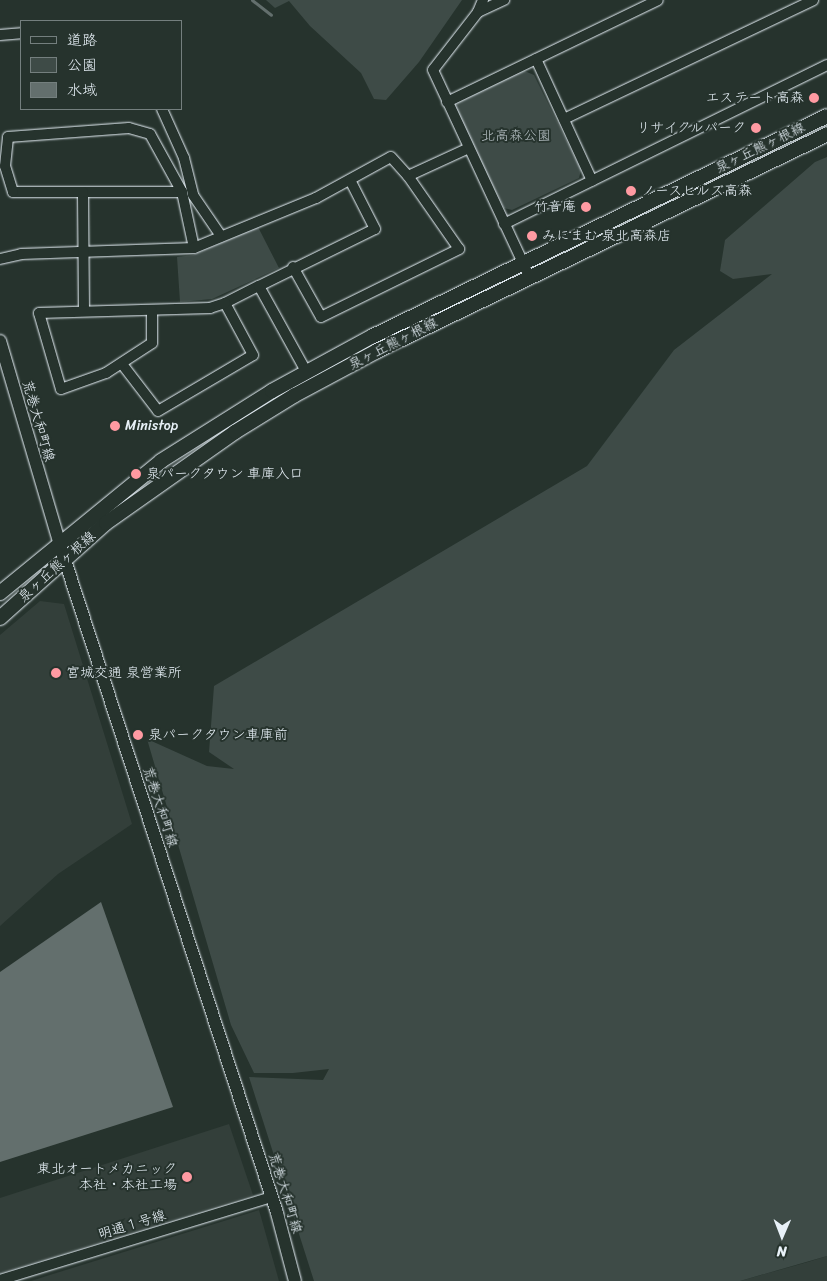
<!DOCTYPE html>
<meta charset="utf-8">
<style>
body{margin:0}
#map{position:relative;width:827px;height:1281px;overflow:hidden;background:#26332d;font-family:Sriracha,"Klee One",sans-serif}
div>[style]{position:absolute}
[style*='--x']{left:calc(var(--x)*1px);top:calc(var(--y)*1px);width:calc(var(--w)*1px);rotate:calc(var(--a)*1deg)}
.built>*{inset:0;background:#333f3a}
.green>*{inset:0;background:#3e4b47}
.water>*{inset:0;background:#636f6d}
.stream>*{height:3px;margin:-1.5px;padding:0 1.5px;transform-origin:1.5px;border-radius:1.5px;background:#636f6d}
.roads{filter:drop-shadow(0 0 1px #e8f1f8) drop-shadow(0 0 1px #e8f1f8)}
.minor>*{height:10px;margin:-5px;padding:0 5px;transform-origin:5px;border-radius:5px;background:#26332d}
.tertiary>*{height:12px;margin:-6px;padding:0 6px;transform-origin:6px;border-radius:6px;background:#26332d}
.secondary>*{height:14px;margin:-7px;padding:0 7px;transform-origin:7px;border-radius:7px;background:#26332d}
.dots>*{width:14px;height:14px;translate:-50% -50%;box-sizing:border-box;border:2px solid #26332d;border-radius:50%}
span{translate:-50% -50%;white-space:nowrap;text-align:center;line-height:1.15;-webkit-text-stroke:4px #26332d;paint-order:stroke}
.poi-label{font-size:14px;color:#e8f1f8}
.right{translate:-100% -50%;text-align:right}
.left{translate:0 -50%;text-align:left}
.park-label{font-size:14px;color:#b5bfc3}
.street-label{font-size:14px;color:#e8f1f8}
.legend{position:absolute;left:20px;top:20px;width:162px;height:90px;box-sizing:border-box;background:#26332d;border:1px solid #747f7e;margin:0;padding:6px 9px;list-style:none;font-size:15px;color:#e8f1f8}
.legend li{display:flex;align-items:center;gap:10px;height:25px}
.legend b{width:25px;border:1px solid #747f7e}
.north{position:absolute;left:757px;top:1211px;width:50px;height:50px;-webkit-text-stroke:4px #26332d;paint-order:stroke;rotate:181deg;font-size:14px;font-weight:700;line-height:20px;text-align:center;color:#e8f1f8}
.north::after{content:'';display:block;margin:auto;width:18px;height:22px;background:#e8f1f8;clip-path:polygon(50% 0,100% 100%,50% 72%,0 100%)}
</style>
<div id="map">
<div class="built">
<div style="clip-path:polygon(40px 601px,64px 604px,132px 824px,58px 874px,0 926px,0 635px)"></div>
<div style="clip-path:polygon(229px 1124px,253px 1195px,0 1273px,0 1198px)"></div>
<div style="clip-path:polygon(259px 1210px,279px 1281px,31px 1281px,53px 1274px)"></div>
<div style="clip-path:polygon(827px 1256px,827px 1281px,740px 1281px,808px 1262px)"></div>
</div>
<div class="green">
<div style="clip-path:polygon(266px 0,462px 0,419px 62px,386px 100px,374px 99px,361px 73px,310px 26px,289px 1px,275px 8px)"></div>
<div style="clip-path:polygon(522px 70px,534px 75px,581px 170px,579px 178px,512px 210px,504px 208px,455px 110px,458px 101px)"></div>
<div style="clip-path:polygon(827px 157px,827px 1256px,740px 1281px,314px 1281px,249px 1077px,323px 1080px,329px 1069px,293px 1073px,254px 1073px,231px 1025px,147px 739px,207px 766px,234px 769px,209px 752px,214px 686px,587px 466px,674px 350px,772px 274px,733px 279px,720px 271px,725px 240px,815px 162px)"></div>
<div style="clip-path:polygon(258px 227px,279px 268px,212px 299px,180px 302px,177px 257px,193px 255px)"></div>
</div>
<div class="water">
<div style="clip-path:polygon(101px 902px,173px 1107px,0 1162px,0 972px)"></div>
</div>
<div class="stream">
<div style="--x:252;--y:0;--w:24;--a:38"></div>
</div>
<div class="roads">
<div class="minor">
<div style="--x:483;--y:0;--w:13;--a:113"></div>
<div style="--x:478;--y:12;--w:73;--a:127.8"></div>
<div style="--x:433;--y:70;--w:230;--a:65"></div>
<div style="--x:478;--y:12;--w:29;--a:-25"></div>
<div style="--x:0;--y:35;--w:21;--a:-5"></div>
<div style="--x:536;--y:59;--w:134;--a:65.3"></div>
<div style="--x:447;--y:102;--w:234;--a:-25.8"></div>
<div style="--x:162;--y:109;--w:54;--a:65.8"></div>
<div style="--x:184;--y:158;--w:38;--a:76"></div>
<div style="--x:193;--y:195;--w:50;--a:55.7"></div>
<div style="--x:564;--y:119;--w:276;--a:-25.5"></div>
<div style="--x:83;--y:192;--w:99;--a:0"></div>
<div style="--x:504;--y:224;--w:360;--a:-26.2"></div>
<div style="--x:0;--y:259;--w:22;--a:-13"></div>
<div style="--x:21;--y:254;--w:173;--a:-2"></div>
<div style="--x:293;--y:267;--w:57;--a:60.8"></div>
<div style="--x:321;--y:317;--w:154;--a:-26.2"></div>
<div style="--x:459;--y:249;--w:89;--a:-124.9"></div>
<div style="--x:225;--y:303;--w:38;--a:-27"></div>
<div style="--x:84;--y:310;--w:118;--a:-90.5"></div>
<div style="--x:83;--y:192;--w:70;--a:180"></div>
<div style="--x:13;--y:192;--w:27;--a:-107"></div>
<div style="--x:5;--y:166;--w:29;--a:-84"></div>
<div style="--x:8;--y:137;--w:121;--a:-4.3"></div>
<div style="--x:129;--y:128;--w:22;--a:16"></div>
<div style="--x:150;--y:134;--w:66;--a:61.1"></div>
<div style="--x:182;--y:192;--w:57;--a:77.9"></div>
<div style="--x:194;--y:248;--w:132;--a:-22.3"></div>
<div style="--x:316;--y:198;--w:85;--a:-28.7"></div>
<div style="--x:391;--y:157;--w:25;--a:48"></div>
<div style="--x:408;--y:176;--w:67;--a:-24.7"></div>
<div style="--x:122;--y:364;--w:59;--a:52.5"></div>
<div style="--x:158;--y:411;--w:110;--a:-30.5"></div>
<div style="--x:253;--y:355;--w:59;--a:-118.3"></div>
<div style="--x:225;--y:303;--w:16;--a:162"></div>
<div style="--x:210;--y:308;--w:171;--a:178.3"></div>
<div style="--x:39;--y:313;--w:79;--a:73.9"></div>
<div style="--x:61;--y:389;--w:48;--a:-19.6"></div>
<div style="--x:106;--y:373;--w:55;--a:-33.1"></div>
<div style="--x:152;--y:343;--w:33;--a:-90"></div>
<div style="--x:307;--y:373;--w:99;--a:-118.9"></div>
<div style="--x:259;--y:286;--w:129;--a:-26.2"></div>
<div style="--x:375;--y:229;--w:55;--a:-117"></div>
<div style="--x:0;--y:1280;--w:284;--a:-17"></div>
</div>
<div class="tertiary">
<div style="--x:0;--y:341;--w:209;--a:73.6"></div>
<div style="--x:59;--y:542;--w:706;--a:72"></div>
<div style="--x:277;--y:1213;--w:70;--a:75.2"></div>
</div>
<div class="secondary">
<div style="--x:0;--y:593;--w:208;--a:-39.3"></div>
<div style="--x:161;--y:461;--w:131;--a:-32.2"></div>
<div style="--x:272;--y:391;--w:115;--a:-28.6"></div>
<div style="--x:373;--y:336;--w:504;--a:-25.85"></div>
<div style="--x:0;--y:618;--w:142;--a:-41.9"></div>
<div style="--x:106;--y:523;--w:158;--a:-35.2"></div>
<div style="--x:235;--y:432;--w:70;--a:-31.7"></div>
<div style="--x:295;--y:395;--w:93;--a:-28.2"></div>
<div style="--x:377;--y:351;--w:500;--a:-25.7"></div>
</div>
</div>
<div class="dots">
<div style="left:814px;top:98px;background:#ff9aa2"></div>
<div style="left:756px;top:128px;background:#ff9aa2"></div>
<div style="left:631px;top:191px;background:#ff9aa2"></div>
<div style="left:586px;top:207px;background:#ff9aa2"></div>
<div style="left:532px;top:236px;background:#ff9aa2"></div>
<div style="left:115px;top:426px;background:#ff9aa2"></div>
<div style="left:136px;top:474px;background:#ff9aa2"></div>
<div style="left:56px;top:673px;background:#ff9aa2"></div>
<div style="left:138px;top:735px;background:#ff9aa2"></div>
<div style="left:187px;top:1177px;background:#ff9aa2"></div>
</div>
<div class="poi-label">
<span class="right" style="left:804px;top:98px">エステート高森</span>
<span class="right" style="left:746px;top:128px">リサイクルパーク</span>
<span class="left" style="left:641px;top:191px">ノースヒルズ高森</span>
<span class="right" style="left:576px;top:207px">竹音庵</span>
<span class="left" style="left:542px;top:236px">みにまむ 泉北高森店</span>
<span class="left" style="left:125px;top:426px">Ministop</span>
<span class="left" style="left:146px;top:474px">泉パークタウン 車庫入口</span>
<span class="left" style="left:66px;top:673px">宮城交通 泉営業所</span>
<span class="left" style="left:148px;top:735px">泉パークタウン車庫前</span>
<span class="right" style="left:177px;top:1177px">東北オートメカニック<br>本社・本社工場</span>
</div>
<div class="park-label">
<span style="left:516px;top:136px">北高森公園</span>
</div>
<div class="street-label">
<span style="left:760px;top:148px;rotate:-26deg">泉ヶ丘熊ヶ根線</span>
<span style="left:393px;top:344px;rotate:-27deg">泉ヶ丘熊ヶ根線</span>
<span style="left:38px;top:421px;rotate:74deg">荒巻大和町線</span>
<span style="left:57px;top:567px;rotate:-42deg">泉ヶ丘熊ヶ根線</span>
<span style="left:160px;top:807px;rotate:72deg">荒巻大和町線</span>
<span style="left:285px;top:1193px;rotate:73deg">荒巻大和町線</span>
<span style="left:132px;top:1225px;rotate:-17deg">明通１号線</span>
</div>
<ul class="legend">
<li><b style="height:6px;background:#26332d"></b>道路</li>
<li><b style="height:14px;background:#3e4b47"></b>公園</li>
<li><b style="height:14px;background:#636f6d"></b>水域</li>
</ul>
<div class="north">N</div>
</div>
